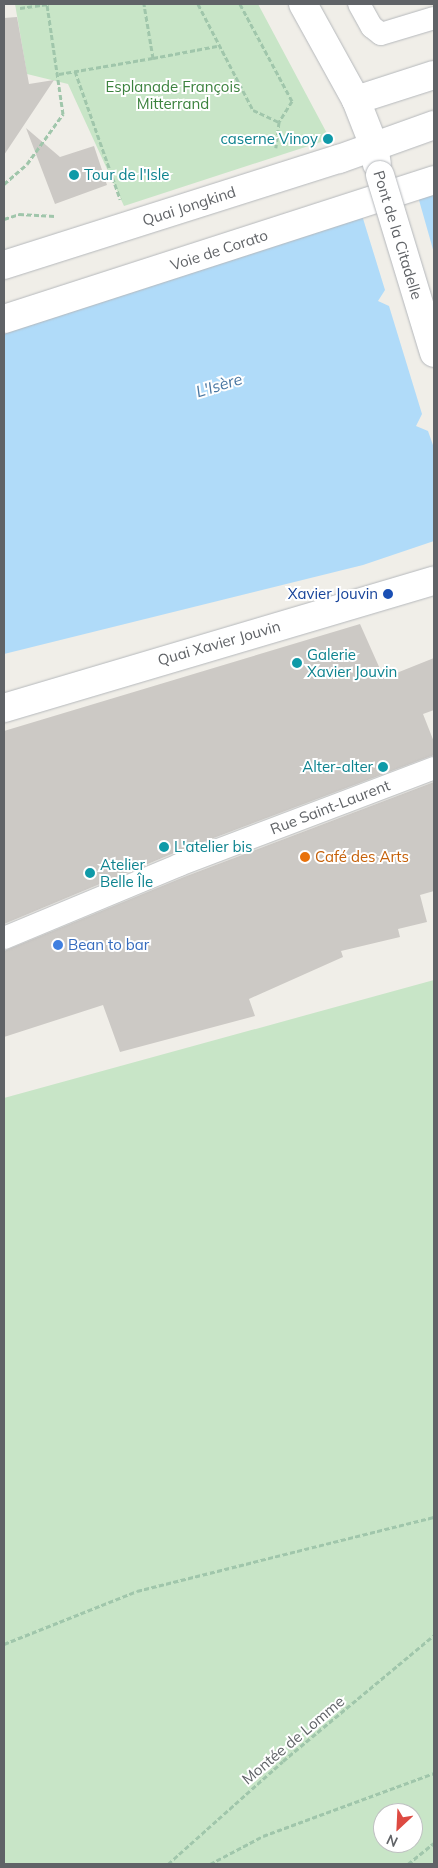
<!DOCTYPE html>
<meta charset="utf-8">
<style>
body{margin:0}
#map{position:relative;width:438px;height:1868px;overflow:hidden;background:#f0eee8;font-family:Mulish,sans-serif}
div>[style]{position:absolute}
[style*='--x']{left:calc(var(--x)*1px);top:calc(var(--y)*1px);width:calc(var(--w)*1px);rotate:calc(var(--a)*1deg)}
.green>*{inset:0;background:#c8e5c7}
.water>*{inset:0;background:#b0dbf9}
.pier>*{inset:0;background:#f0eee8}
.building>*{inset:0;background:#ccc9c5}
.path>*{height:3px;margin-top:-1.5px;transform-origin:0;background:repeating-linear-gradient(90deg,#a0c6ab 0 5px,transparent 0 7.5px)}
.roads{filter:drop-shadow(0 0 1px #b5b8bb) drop-shadow(0 0 1px #b5b8bb)}
.pedestrian>*{height:22px;margin:-11px;padding:0 11px;transform-origin:11px;border-radius:11px;background:#fff}
.tertiary>*{height:28px;margin:-14px;padding:0 14px;transform-origin:14px;border-radius:14px;background:#fff}
.secondary>*{height:28px;margin:-14px;padding:0 14px;transform-origin:14px;border-radius:14px;background:#fff}
.bridges{filter:drop-shadow(0 0 1px #b4b7bb) drop-shadow(0 0 1px #b4b7bb)}
.secondary-bridge>*{height:28px;margin:-14px;padding:0 14px;transform-origin:14px;border-radius:14px;background:#fff}
.dots>*{width:14px;height:14px;translate:-50% -50%;box-sizing:border-box;border:2px solid #fff;border-radius:50%}
span{translate:-50% -50%;white-space:nowrap;text-align:center;line-height:1.15;-webkit-text-stroke:4px #fff;paint-order:stroke}
.park-label{font-size:15px;color:#3c823e}
.culture-label{font-size:15px;color:#0d838f}
.right{translate:-100% -50%;text-align:right}
.left{translate:0 -50%;text-align:left}
.street-label{font-size:15px;color:#606367}
.transit-label{font-size:15px;color:#164399}
.food-label{font-size:15px;color:#c56008}
.shop-label{font-size:15px;color:#366cbe}
.water-label{font-size:16px;color:#4977a2;font-style:italic}
.frame{position:absolute;inset:0;border:5px solid #606367;pointer-events:none}
.north{position:absolute;left:373px;top:1803px;width:50px;height:50px;box-sizing:border-box;background:#fff;border:1px solid #bfc1c2;border-radius:50%;rotate:205deg;font-size:14px;font-weight:700;line-height:20px;text-align:center;color:#606367}
.north::after{content:'';display:block;margin:auto;width:18px;height:22px;background:#dd4a42;clip-path:polygon(50% 0,100% 100%,50% 72%,0 100%)}
</style>
<div id="map">
<div class="green">
<div style="clip-path:polygon(15px 4px,258px 4px,330px 139px,124px 206px,68px 84px,27px 74px)"></div>
<div style="clip-path:polygon(evenodd,434px 980px,434px 1864px,4px 1864px,4px 1098px,434px 980px,383px 1813px,413px 1813px,413px 1843px,383px 1843px,383px 1813px)"></div>
</div>
<div class="water">
<div style="clip-path:polygon(434px 190px,434px 541px,363px 565px,4px 654px,4px 331px)"></div>
</div>
<div class="pier">
<div style="clip-path:polygon(417px 193px,434px 253px,434px 448px,428px 431px,416px 426px,422px 414px,389px 306px,378px 301px,385px 290px,361px 212px)"></div>
</div>
<div class="building">
<div style="clip-path:polygon(17px 17px,29px 84px,54px 80px,4px 155px,4px 18px)"></div>
<div style="clip-path:polygon(26px 128px,60px 157px,94px 146px,107px 185px,55px 204px)"></div>
<div style="clip-path:polygon(360px 624px,384px 678px,434px 658px,434px 710px,423px 714px,434px 742px,434px 755px,174px 853px,4px 924px,4px 731px)"></div>
<div style="clip-path:polygon(434px 782px,434px 891px,420px 895px,427px 922px,398px 929px,400px 937px,341px 951px,343px 957px,249px 999px,255px 1016px,120px 1052px,103px 1005px,4px 1037px,4px 951px,184px 877px)"></div>
</div>
<div class="path">
<div style="--x:198;--y:4;--w:119;--a:62.6"></div>
<div style="--x:253;--y:110;--w:29;--a:25"></div>
<div style="--x:240;--y:4;--w:110;--a:61.8"></div>
<div style="--x:292;--y:101;--w:25;--a:122"></div>
<div style="--x:279;--y:122;--w:26;--a:97"></div>
<div style="--x:20;--y:8;--w:30;--a:-8"></div>
<div style="--x:153;--y:58;--w:65;--a:-10.6"></div>
<div style="--x:75;--y:71;--w:136;--a:70.6"></div>
<div style="--x:59;--y:74;--w:95;--a:-9.7"></div>
<div style="--x:153;--y:58;--w:55;--a:-99.5"></div>
<div style="--x:4;--y:184;--w:30;--a:-41"></div>
<div style="--x:27;--y:164;--w:62;--a:-54.2"></div>
<div style="--x:63;--y:114;--w:111;--a:-98.3"></div>
<div style="--x:4;--y:219;--w:16;--a:-18"></div>
<div style="--x:19;--y:214;--w:36;--a:3"></div>
<div style="--x:4;--y:1644;--w:143;--a:-21.7"></div>
<div style="--x:137;--y:1591;--w:306;--a:-14"></div>
<div style="--x:168;--y:1864;--w:154;--a:-41.8"></div>
<div style="--x:283;--y:1761;--w:197;--a:-39.8"></div>
<div style="--x:210;--y:1864;--w:60;--a:-27.8"></div>
<div style="--x:263;--y:1836;--w:182;--a:-20.2"></div>
<div style="--x:408;--y:1864;--w:33;--a:-39"></div>
</div>
<div class="roads">
<div class="pedestrian">
<div style="--x:359;--y:4;--w:26;--a:61"></div>
<div style="--x:372;--y:27;--w:11;--a:38"></div>
<div style="--x:381;--y:34;--w:55;--a:-16.8"></div>
<div style="--x:4;--y:938;--w:190;--a:-22.6"></div>
<div style="--x:179;--y:865;--w:273;--a:-20.8"></div>
</div>
<div class="tertiary">
<div style="--x:4;--y:319;--w:452;--a:-17.9"></div>
</div>
<div class="secondary">
<div style="--x:303;--y:4;--w:110;--a:61.1"></div>
<div style="--x:356;--y:100;--w:49;--a:68.6"></div>
<div style="--x:374;--y:146;--w:18;--a:81"></div>
<div style="--x:356;--y:100;--w:82;--a:-17.8"></div>
<div style="--x:4;--y:265;--w:351;--a:-17.6"></div>
<div style="--x:339;--y:159;--w:101;--a:-19.7"></div>
<div style="--x:4;--y:708;--w:448;--a:-16.5"></div>
</div>
</div>
<div class="bridges">
<div class="secondary-bridge">
<div style="--x:380;--y:175;--w:186;--a:73.1"></div>
</div>
</div>
<div class="dots">
<div style="left:328px;top:139px;background:#0f9aa8"></div>
<div style="left:74px;top:175px;background:#0f9aa8"></div>
<div style="left:388px;top:594px;background:#1a4fb4"></div>
<div style="left:297px;top:663px;background:#0f9aa8"></div>
<div style="left:383px;top:767px;background:#0f9aa8"></div>
<div style="left:164px;top:847px;background:#0f9aa8"></div>
<div style="left:305px;top:857px;background:#e8710a"></div>
<div style="left:90px;top:873px;background:#0f9aa8"></div>
<div style="left:58px;top:945px;background:#3f7fe0"></div>
</div>
<div class="park-label">
<span style="left:173px;top:95px">Esplanade François<br>Mitterrand</span>
</div>
<div class="culture-label">
<span class="right" style="left:318px;top:139px">caserne Vinoy</span>
<span class="left" style="left:84px;top:175px">Tour de l'Isle</span>
<span class="left" style="left:307px;top:663px">Galerie<br>Xavier Jouvin</span>
<span class="right" style="left:373px;top:767px">Alter-alter</span>
<span class="left" style="left:174px;top:847px">L'atelier bis</span>
<span class="left" style="left:100px;top:873px">Atelier<br>Belle Île</span>
</div>
<div class="street-label">
<span style="left:189px;top:206px;rotate:-18deg">Quai Jongkind</span>
<span style="left:398px;top:235px;rotate:73deg">Pont de la Citadelle</span>
<span style="left:219px;top:250px;rotate:-18deg">Voie de Corato</span>
<span style="left:219px;top:643px;rotate:-16deg">Quai Xavier Jouvin</span>
<span style="left:330px;top:807px;rotate:-21deg">Rue Saint-Laurent</span>
<span style="left:293px;top:1740px;rotate:-40deg">Montée de Lomme</span>
</div>
<div class="transit-label">
<span class="right" style="left:378px;top:594px">Xavier Jouvin</span>
</div>
<div class="food-label">
<span class="left" style="left:315px;top:857px">Café des Arts</span>
</div>
<div class="shop-label">
<span class="left" style="left:68px;top:945px">Bean to bar</span>
</div>
<div class="water-label">
<span style="left:219px;top:385px;rotate:-17deg">L'Isère</span>
</div>
<div class="frame"></div>
<div class="north">N</div>
</div>
